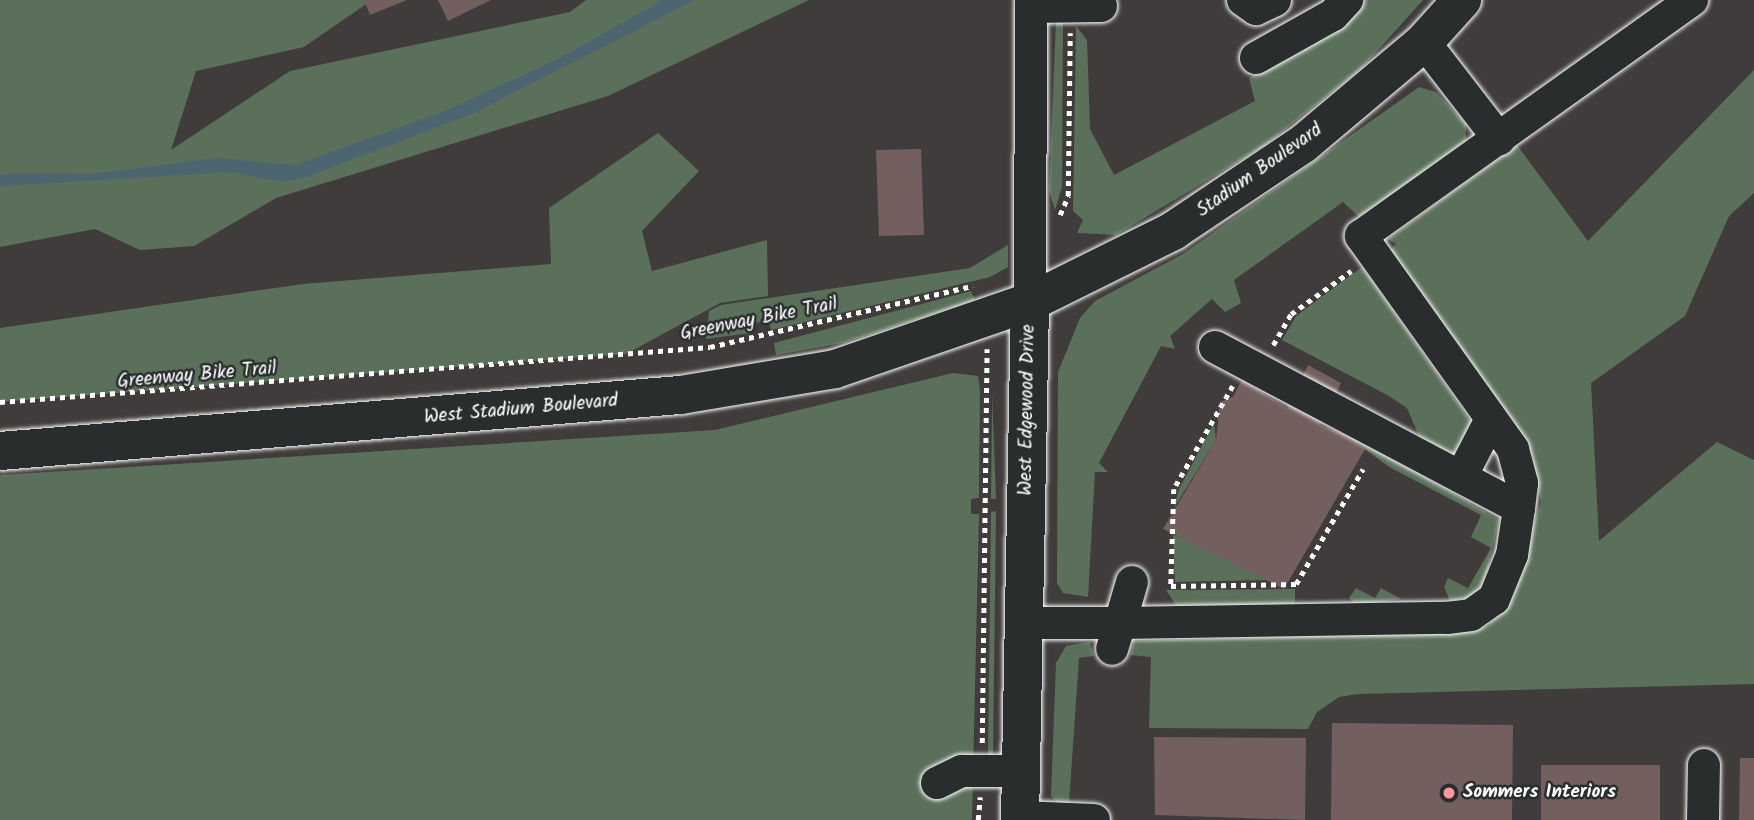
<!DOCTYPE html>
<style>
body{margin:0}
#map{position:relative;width:1754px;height:820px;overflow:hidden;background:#403c3c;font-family:Kalam,sans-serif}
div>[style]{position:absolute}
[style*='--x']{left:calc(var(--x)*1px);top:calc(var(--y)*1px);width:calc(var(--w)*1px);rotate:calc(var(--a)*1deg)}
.green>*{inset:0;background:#5b705a}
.water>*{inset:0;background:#4d6471}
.building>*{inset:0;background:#725f5e}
.path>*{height:4.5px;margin-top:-2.25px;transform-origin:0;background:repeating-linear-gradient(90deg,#fff 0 5px,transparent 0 10px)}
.roads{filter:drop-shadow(0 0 2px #fff) drop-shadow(0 0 2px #fff)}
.minor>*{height:32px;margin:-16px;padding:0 16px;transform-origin:16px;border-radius:16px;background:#2a2d2e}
.major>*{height:38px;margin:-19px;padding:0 19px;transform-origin:19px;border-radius:19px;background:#2a2d2e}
.dots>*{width:19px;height:19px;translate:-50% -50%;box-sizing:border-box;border:4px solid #2a2d2e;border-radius:50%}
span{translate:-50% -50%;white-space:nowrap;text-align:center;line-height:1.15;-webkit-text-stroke:5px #2a2d2e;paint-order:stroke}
.street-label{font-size:19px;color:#fff}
.poi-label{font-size:19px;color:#fff;font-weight:700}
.left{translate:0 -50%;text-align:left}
</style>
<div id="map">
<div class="green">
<div style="clip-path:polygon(0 0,372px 0,304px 47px,196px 71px,171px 150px,290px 71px,570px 12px,586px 0,809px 0,608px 96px,276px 198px,194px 246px,140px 250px,95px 229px,0 247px)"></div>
<div style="clip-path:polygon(1365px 0,1423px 0,1362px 68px,1264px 146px,1116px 235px,1077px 233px,1083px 220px,1073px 211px,1076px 26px,1087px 40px,1090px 129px,1114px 175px,1255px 101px,1249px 78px,1342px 27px)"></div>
<div style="clip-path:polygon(1056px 20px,1063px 20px,1062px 187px,1055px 210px,1049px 191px)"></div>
<div style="clip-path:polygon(1754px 70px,1754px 193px,1729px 216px,1685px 316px,1591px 383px,1599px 541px,1717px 442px,1754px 460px,1754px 684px,1358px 694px,1339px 697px,1317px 712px,1308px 729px,1149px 728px,1151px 657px,1130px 655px,1134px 641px,1457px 632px,1488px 626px,1505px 607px,1541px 503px,1533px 456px,1389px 251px,1396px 244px,1388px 239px,1517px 145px,1588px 241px)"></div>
<div style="clip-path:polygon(1419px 87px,1436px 92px,1466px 124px,1466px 141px,1360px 218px,1343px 202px,1234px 280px,1241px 303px,1225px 312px,1212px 299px,1170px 336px,1175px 349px,1161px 346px,1099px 463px,1108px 472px,1095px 472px,1088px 597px,1063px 593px,1057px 583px,1058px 372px,1080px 318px,1095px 301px,1183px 254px)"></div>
<div style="clip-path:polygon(658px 133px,699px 171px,642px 231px,652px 271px,767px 240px,768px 296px,720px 303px,626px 354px,0 402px,0 328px,303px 284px,551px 264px,549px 208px)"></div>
<div style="clip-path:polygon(1008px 245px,1008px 267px,990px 277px,771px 330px,769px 321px,748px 324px,750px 333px,706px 339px,709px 311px,721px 305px,970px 268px)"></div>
<div style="clip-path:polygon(1362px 267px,1471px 422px,1457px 457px,1438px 453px,1419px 436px,1407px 408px,1389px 396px,1282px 340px,1296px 316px)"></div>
<div style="clip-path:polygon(971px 291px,975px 300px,843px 343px,776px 355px,774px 343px)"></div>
<div style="clip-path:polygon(953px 373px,978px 376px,980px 391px,979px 498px,971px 499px,971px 514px,979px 514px,972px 820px,0 820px,0 475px,715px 430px)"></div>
<div style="clip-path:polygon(992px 392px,996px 499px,991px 499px,992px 407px)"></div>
<div style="clip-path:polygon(1214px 423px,1216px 440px,1174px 508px,1179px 489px)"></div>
<div style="clip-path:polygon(1368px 444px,1499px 520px,1484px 584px,1472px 597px,1450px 601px,1444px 587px,1448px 578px,1468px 588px,1491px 548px,1471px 537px,1481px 515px,1389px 467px,1365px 449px)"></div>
<div style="clip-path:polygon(996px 511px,993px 757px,988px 759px,991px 512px)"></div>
<div style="clip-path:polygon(1173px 535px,1196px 542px,1269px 580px,1175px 582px)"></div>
<div style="clip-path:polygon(1356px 588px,1375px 598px,1381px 588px,1401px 599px,1356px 605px,1349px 598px)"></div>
<div style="clip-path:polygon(1295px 589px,1295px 605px,1177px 607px,1166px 590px)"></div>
<div style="clip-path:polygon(1090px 642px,1094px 656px,1079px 658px,1069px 803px,1058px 804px,1051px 796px,1056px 663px,1066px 646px)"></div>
</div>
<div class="water">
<div style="clip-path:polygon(663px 0,695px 0,472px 114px,306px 177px,282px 182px,232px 172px,0 186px,0 176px,16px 173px,92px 174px,217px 158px,295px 165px,445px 111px,560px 58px)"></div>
</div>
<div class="building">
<div style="clip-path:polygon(364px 0,407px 0,370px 15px)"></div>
<div style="clip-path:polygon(438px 0,491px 0,448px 21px)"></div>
<div style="clip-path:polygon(921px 149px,924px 235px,879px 236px,876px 150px)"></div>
<div style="clip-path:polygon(1308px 365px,1341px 383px,1320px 425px,1368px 444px,1284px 589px,1163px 529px,1216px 440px,1220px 402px,1233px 397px,1242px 380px,1287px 408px)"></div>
<div style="clip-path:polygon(1332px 723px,1513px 725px,1512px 820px,1331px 820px)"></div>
<div style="clip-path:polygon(1154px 737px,1306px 738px,1305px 820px,1155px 815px)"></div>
<div style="clip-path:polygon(1740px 758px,1754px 758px,1754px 820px,1739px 820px)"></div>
<div style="clip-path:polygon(1541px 765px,1660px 765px,1660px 820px,1541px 820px)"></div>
</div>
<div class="path">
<div style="--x:1060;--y:215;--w:21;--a:-67"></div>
<div style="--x:1068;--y:196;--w:163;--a:-89.3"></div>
<div style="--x:1273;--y:345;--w:36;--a:-60"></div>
<div style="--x:1291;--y:314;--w:74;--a:-35.6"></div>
<div style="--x:1233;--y:386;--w:119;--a:119.8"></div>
<div style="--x:1174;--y:489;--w:97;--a:91.8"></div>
<div style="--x:1171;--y:586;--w:125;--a:-0.9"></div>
<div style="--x:1296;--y:584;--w:133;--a:-59.8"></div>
<div style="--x:0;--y:402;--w:712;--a:-4.43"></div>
<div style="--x:710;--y:347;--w:270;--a:-13.1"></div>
<div style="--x:982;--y:743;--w:394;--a:-89.3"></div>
<div style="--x:978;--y:820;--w:23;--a:-85"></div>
</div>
<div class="roads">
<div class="minor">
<div style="--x:1243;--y:0;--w:16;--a:35"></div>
<div style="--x:1256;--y:9;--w:21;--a:-25"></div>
<div style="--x:1032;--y:7;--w:69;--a:-0.8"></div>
<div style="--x:1424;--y:42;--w:123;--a:52.3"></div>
<div style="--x:1256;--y:58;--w:88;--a:-29.2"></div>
<div style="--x:1333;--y:15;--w:21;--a:-47"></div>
<div style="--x:1030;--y:302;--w:302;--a:-89.8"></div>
<div style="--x:1215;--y:347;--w:344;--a:27.9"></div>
<div style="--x:1461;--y:477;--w:63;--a:-62.6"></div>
<div style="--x:1132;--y:582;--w:43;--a:106.3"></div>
<div style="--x:1120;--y:623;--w:327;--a:-0.9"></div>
<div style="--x:1447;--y:618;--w:24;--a:-7"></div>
<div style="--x:1471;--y:615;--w:28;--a:-35"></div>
<div style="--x:1494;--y:599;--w:48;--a:-67.8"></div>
<div style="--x:1512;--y:555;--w:48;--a:-81.5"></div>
<div style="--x:1519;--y:508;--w:25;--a:-83"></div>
<div style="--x:1522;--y:483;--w:35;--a:-105"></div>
<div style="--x:1513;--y:449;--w:262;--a:-125.5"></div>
<div style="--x:1361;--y:236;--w:407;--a:-35.5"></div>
<div style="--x:1024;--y:623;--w:96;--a:0"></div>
<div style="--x:1120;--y:623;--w:27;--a:107"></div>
<div style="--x:937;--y:783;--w:28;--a:-26"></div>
<div style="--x:962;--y:771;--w:60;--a:0"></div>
<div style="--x:1020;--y:817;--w:74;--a:2.3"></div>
<div style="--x:1703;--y:820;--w:55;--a:-89"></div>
</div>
<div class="major">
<div style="--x:0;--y:451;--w:682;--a:-4.71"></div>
<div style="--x:680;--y:395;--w:157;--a:-9.5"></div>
<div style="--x:835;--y:369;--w:206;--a:-19"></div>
<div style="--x:1030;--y:302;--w:160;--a:-26.4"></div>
<div style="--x:1173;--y:231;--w:156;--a:-33.8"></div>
<div style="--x:1303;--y:144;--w:158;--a:-40.1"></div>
<div style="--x:1424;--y:42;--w:57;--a:-47.9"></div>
<div style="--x:1020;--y:820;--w:518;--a:-88.89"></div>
</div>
</div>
<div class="dots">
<div style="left:1449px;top:793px;background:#ff9aa2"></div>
</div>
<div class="street-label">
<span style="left:1260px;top:171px;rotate:-35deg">Stadium Boulevard</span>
<span style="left:759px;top:320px;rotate:-11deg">Greenway Bike Trail</span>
<span style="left:197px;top:376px;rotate:-5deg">Greenway Bike Trail</span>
<span style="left:521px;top:410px;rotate:-5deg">West Stadium Boulevard</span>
<span style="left:1028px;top:410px;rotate:-89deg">West Edgewood Drive</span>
</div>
<div class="poi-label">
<span class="left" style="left:1463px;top:793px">Sommers Interiors</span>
</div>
</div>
